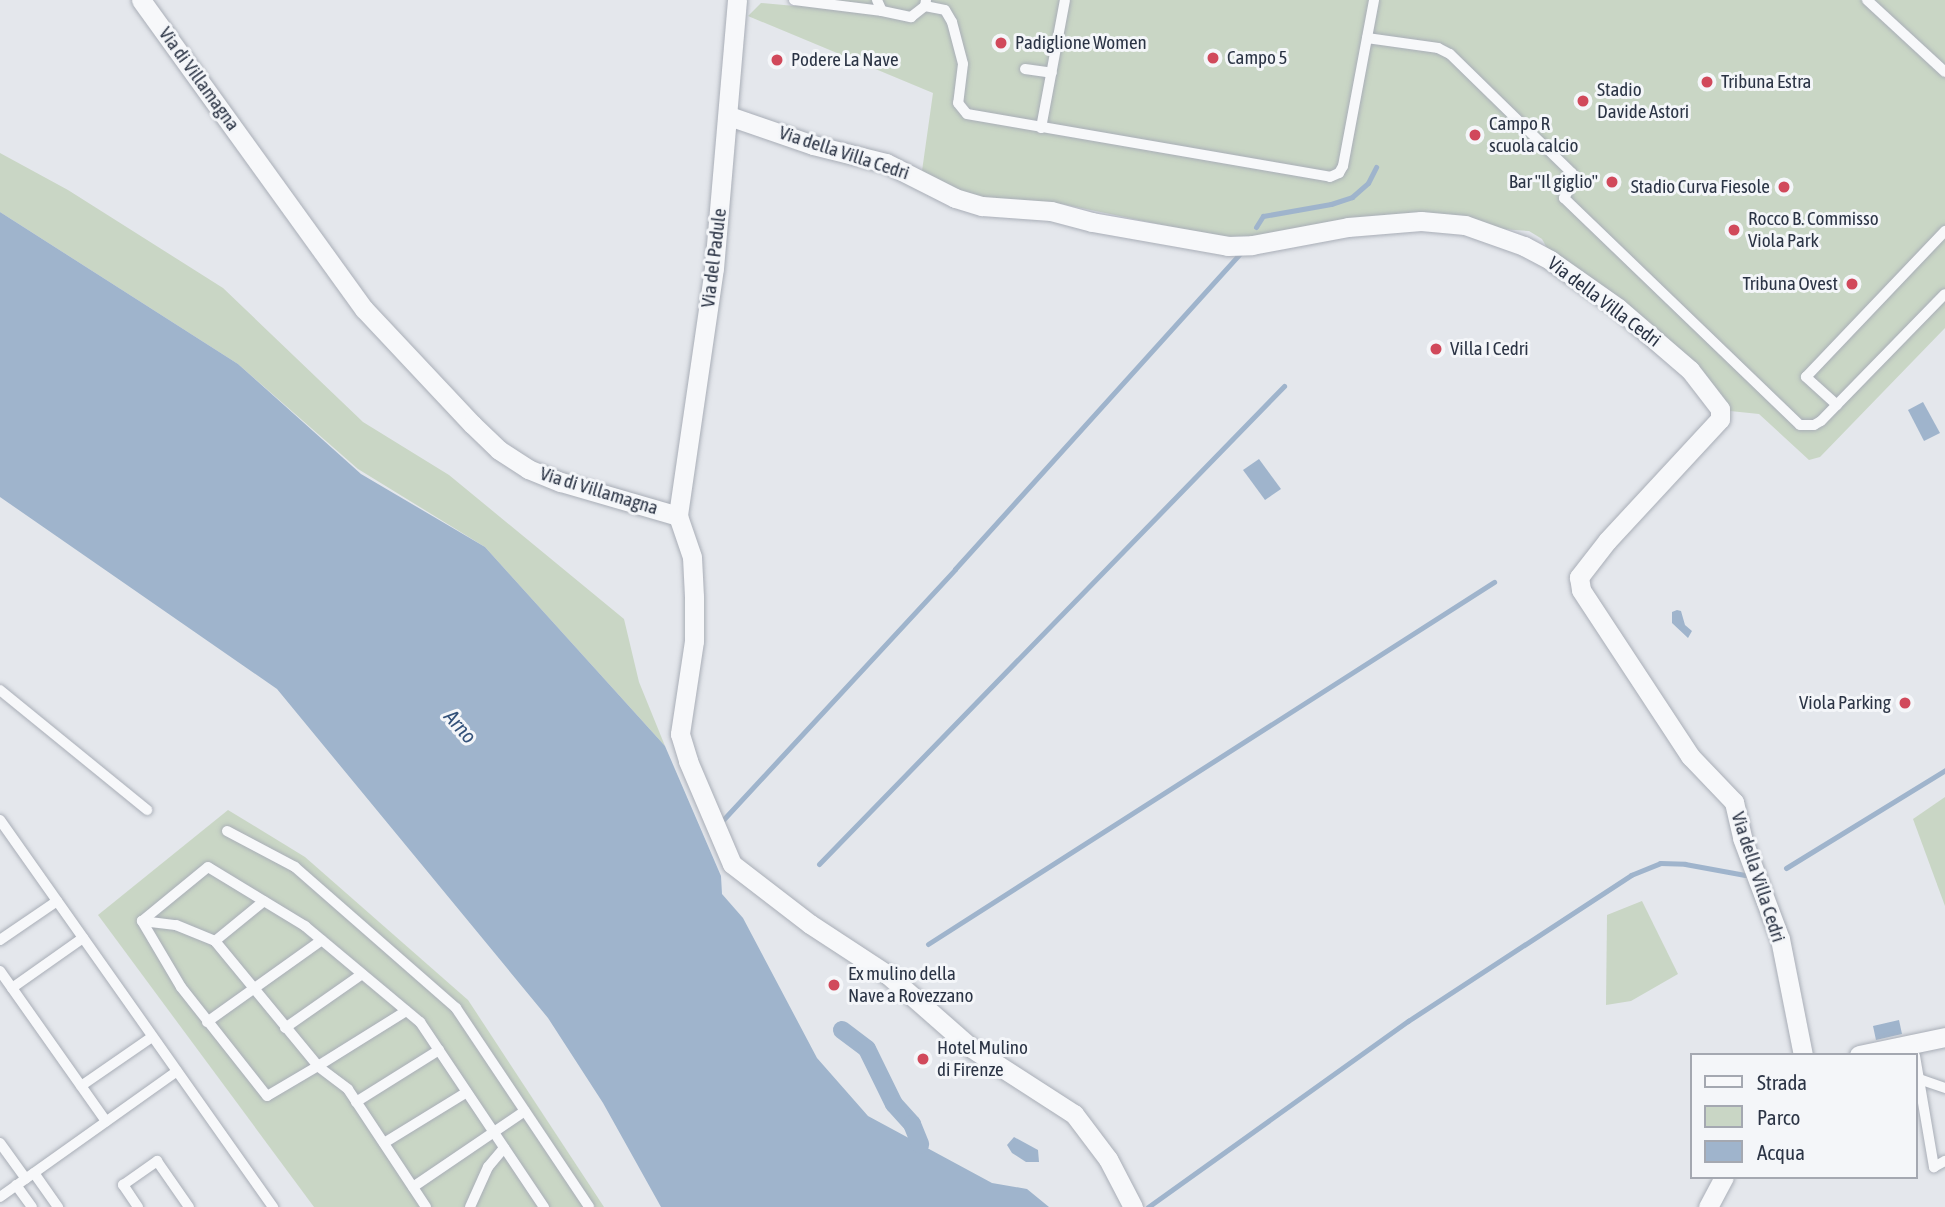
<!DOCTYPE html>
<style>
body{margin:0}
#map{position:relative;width:1945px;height:1207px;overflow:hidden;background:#e4e7ec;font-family:"Asap Condensed",sans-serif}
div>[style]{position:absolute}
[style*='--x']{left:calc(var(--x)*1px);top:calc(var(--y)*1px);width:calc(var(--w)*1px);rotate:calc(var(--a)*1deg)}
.green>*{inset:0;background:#c9d6c5}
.water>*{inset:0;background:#9fb4cc}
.stream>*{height:5px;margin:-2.5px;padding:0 2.5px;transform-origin:2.5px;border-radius:2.5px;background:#9fb4cc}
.canal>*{height:18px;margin:-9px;padding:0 9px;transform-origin:9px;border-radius:9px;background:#9fb4cc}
.roads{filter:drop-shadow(0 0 2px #a9aeb7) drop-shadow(0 0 2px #a9aeb7)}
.lane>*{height:10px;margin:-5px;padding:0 5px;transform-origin:5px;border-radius:5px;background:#f7f8fa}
.street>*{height:19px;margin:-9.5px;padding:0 9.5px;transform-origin:9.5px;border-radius:9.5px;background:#f7f8fa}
.dots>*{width:19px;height:19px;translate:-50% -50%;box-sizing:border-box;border:4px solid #f4f6f9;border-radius:50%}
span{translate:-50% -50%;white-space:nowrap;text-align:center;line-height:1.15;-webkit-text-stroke:6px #f4f6f9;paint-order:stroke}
.poi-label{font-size:19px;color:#2b3445}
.left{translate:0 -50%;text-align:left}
.right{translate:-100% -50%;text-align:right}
.street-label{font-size:19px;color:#2b3445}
.water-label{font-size:21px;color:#34527a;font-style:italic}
.legend{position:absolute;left:1690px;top:1053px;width:228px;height:126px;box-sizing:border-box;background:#f4f6f9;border:2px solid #a4a8b1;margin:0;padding:9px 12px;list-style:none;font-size:21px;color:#2b3445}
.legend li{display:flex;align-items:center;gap:14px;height:35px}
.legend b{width:35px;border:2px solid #a4a8b1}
</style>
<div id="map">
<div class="green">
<div style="clip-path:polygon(796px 0,1945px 0,1945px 328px,1820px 457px,1809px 460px,1759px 414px,1730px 411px,1703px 378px,1552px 257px,1542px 239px,1529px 231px,1488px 228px,1220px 237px,1062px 204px,982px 199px,949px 187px,922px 171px,933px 93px,748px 16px,761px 3px,795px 6px)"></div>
<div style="clip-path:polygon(0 153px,68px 190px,223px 288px,363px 422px,449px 475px,624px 619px,639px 682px,665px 746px,485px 547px,358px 469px,238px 364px,0 212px)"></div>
<div style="clip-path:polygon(1945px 797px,1945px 906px,1913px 819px)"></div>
<div style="clip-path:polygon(228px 810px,305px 857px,468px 1000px,604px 1207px,314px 1207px,98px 915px)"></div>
<div style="clip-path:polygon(1642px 901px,1678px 974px,1631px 1001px,1606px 1005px,1607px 915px)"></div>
</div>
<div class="water">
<div style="clip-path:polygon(0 212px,238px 364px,361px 474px,485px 547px,665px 746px,721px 876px,722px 894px,743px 918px,817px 1058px,868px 1116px,992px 1183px,1027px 1189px,1049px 1207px,661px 1207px,603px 1103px,548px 1018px,277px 689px,0 497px)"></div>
<div style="clip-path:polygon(1923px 402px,1940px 433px,1924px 441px,1908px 410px)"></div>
<div style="clip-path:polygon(1259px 459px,1281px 489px,1265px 500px,1243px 470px)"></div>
<div style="clip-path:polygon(1677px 610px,1681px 611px,1685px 625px,1692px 631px,1688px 638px,1672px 623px,1672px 612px)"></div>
<div style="clip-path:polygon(1899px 1020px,1902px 1034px,1876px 1040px,1873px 1026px)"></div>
<div style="clip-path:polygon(1014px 1137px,1038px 1150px,1039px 1162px,1026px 1162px,1012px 1153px,1007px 1145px)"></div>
</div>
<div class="stream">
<div style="--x:1256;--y:227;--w:13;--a:-58"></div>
<div style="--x:1263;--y:216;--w:69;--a:-10"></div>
<div style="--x:1331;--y:204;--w:22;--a:-18"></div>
<div style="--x:1352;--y:197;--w:21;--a:-41"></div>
<div style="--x:1368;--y:183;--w:18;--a:-63"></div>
<div style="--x:722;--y:821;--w:343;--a:-47.2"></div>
<div style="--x:955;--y:569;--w:425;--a:-47.9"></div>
<div style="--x:819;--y:864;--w:667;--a:-45.79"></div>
<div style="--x:1786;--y:868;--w:187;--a:-31.6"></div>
<div style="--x:928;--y:944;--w:672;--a:-32.6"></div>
<div style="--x:1148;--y:1207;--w:320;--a:-35.6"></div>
<div style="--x:1408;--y:1021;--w:267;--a:-33.2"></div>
<div style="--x:1631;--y:875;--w:31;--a:-22"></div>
<div style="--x:1660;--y:863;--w:25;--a:2"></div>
<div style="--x:1685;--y:864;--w:61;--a:10.4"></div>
</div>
<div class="canal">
<div style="--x:842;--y:1030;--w:31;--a:37"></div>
<div style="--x:867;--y:1049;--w:61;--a:63.9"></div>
<div style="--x:894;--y:1104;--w:27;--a:48"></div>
<div style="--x:912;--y:1124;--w:22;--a:68"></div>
</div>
<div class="roads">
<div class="lane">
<div style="--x:794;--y:0;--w:89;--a:7.1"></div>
<div style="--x:877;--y:0;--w:12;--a:66"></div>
<div style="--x:882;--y:11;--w:30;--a:12"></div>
<div style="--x:911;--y:17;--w:18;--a:-38"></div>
<div style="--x:926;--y:0;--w:6;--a:99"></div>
<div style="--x:925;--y:6;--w:20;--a:11"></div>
<div style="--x:945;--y:10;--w:14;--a:60"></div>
<div style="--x:952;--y:22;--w:43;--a:75.3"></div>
<div style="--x:963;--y:64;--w:39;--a:97"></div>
<div style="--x:958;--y:103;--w:14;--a:51"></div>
<div style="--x:967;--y:114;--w:368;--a:9.8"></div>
<div style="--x:1330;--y:177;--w:10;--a:-24"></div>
<div style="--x:1339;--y:173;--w:8;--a:-60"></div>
<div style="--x:1343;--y:166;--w:169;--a:-79.4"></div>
<div style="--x:1867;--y:0;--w:106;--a:42.7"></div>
<div style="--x:1367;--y:38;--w:72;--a:8"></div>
<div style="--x:1438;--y:48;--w:13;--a:27"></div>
<div style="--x:1450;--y:54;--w:170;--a:44.3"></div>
<div style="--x:1572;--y:173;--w:16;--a:130"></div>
<div style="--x:1562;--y:185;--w:9;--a:58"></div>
<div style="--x:1567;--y:193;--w:6;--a:121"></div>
<div style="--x:1564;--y:198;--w:327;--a:43.9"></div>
<div style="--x:1800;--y:425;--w:14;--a:0"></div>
<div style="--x:1814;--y:425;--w:8;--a:-30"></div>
<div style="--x:1821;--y:421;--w:177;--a:-45.7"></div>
<div style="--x:1025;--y:69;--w:27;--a:8"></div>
<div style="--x:1041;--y:128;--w:130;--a:-79.4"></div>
<div style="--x:1837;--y:405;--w:42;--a:-137.9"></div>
<div style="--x:1806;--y:377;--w:202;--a:-46.4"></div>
<div style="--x:0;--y:690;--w:190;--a:39.2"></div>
<div style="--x:0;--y:820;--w:474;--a:54.8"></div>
<div style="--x:227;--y:831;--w:77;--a:27.9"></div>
<div style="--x:295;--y:867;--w:214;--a:41.2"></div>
<div style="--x:456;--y:1008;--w:239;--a:56.2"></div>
<div style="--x:142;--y:921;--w:34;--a:7"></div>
<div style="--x:176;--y:925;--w:42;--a:22.3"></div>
<div style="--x:215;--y:941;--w:162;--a:50.5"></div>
<div style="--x:318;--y:1066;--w:104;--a:-32"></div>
<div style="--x:0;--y:940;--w:69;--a:-34.4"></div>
<div style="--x:215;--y:941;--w:63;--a:-39.2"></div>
<div style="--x:0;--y:971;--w:184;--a:54.8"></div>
<div style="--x:12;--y:988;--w:87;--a:-35.2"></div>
<div style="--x:207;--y:1022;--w:141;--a:-35.5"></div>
<div style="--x:285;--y:1028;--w:94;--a:-35"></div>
<div style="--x:1915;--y:1056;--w:113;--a:80.3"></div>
<div style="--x:1934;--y:1167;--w:13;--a:-29"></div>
<div style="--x:1919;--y:1079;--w:28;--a:19"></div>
<div style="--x:81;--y:1086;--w:86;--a:-34.6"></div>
<div style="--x:356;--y:1102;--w:98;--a:-32.1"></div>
<div style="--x:0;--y:1143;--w:44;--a:54.2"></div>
<div style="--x:384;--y:1143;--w:97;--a:-31.6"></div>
<div style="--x:34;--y:1173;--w:42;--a:54.8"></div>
<div style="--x:16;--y:1185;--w:27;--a:54"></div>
<div style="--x:413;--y:1187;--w:135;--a:-34.2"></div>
<div style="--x:0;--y:1197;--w:217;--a:-35.4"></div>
<div style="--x:138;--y:1207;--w:27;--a:-124"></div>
<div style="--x:123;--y:1185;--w:42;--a:-35.2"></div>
<div style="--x:157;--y:1161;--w:56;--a:55.2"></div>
<div style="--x:426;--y:1207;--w:141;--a:-123.5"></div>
<div style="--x:348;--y:1089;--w:38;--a:-143"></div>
<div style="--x:318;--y:1066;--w:59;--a:149.5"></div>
<div style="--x:267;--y:1096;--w:139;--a:-128.3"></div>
<div style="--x:181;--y:987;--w:77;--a:-120.6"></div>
<div style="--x:142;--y:921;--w:85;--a:-39.3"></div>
<div style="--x:208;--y:867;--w:114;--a:31.3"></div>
<div style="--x:305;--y:926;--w:150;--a:39.9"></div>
<div style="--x:420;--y:1022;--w:223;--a:56.2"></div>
<div style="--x:470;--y:1207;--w:44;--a:-65.8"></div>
<div style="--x:488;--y:1167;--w:25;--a:-50"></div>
</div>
<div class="street">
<div style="--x:141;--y:0;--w:381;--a:54.2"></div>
<div style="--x:364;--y:309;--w:158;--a:46.8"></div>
<div style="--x:472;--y:424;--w:37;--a:44"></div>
<div style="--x:499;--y:450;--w:35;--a:33"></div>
<div style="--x:528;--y:469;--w:35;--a:22"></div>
<div style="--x:561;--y:482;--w:122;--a:16.2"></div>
<div style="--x:737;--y:0;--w:269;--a:94.9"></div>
<div style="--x:714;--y:268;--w:251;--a:98.3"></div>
<div style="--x:678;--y:516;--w:43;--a:71.1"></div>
<div style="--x:692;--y:557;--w:40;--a:87.1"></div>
<div style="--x:694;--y:597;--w:44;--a:90"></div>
<div style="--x:694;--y:641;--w:94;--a:98.6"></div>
<div style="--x:680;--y:734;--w:28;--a:73"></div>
<div style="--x:688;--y:761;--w:112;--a:66.9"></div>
<div style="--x:732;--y:864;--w:98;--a:37.6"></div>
<div style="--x:810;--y:924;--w:93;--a:33.2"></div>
<div style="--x:888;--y:975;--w:109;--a:41.3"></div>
<div style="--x:970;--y:1047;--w:124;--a:32.8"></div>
<div style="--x:1074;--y:1114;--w:56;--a:52.9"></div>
<div style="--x:1108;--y:1159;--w:54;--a:62.5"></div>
<div style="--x:729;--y:116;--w:89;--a:19"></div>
<div style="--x:813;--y:145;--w:75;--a:13.9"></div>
<div style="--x:886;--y:163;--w:77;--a:26.9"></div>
<div style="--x:955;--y:198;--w:28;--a:17"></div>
<div style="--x:982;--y:206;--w:69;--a:4.1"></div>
<div style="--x:1051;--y:211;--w:42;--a:15"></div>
<div style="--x:1092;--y:222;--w:138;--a:10"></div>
<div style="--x:1228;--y:246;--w:24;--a:-2"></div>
<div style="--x:1252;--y:245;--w:98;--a:-10.6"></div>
<div style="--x:1348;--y:227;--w:73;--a:-4.7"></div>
<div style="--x:1421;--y:221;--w:44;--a:5.2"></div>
<div style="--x:1465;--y:225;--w:63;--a:19.6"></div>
<div style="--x:1524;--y:246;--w:30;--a:28"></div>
<div style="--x:1550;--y:260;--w:83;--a:35.2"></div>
<div style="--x:1618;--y:308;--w:95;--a:40.7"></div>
<div style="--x:1690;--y:370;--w:49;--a:52.4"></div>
<div style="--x:1720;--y:409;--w:10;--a:90"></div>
<div style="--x:1720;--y:419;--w:166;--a:132.8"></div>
<div style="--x:1607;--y:541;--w:46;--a:127.9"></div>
<div style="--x:1579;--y:577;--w:13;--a:81"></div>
<div style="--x:1581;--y:590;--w:199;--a:56.7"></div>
<div style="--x:1690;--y:756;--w:64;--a:46.3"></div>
<div style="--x:1734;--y:802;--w:37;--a:77"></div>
<div style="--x:1742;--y:838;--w:108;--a:69.4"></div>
<div style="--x:1780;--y:939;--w:118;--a:78.8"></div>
<div style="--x:1859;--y:1055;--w:88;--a:-11.8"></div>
<div style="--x:1708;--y:1207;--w:34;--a:-62"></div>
</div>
</div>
<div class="dots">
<div style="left:1001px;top:43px;background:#d1495b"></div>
<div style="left:1213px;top:58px;background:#d1495b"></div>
<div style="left:777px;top:60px;background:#d1495b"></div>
<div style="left:1707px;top:82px;background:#d1495b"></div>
<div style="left:1583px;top:101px;background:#d1495b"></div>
<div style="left:1475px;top:135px;background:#d1495b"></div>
<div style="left:1612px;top:182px;background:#d1495b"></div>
<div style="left:1784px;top:187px;background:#d1495b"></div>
<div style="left:1734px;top:230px;background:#d1495b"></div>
<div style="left:1852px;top:284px;background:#d1495b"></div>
<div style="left:1436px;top:349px;background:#d1495b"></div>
<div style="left:1905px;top:703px;background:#d1495b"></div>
<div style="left:834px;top:985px;background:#d1495b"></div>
<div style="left:923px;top:1059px;background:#d1495b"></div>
</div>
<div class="poi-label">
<span class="left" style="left:1015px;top:43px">Padiglione Women</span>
<span class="left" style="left:1227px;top:58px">Campo 5</span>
<span class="left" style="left:791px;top:60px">Podere La Nave</span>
<span class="left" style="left:1721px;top:82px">Tribuna Estra</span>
<span class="left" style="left:1597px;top:101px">Stadio<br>Davide Astori</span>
<span class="left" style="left:1489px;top:135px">Campo R<br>scuola calcio</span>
<span class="right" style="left:1598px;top:182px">Bar "Il giglio"</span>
<span class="right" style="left:1770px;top:187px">Stadio Curva Fiesole</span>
<span class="left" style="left:1748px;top:230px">Rocco B. Commisso<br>Viola Park</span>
<span class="right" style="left:1838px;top:284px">Tribuna Ovest</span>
<span class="left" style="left:1450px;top:349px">Villa I Cedri</span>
<span class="right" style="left:1891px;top:703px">Viola Parking</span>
<span class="left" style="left:848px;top:985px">Ex mulino della<br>Nave a Rovezzano</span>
<span class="left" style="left:937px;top:1059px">Hotel Mulino<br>di Firenze</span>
</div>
<div class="street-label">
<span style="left:199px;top:79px;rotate:54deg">Via di Villamagna</span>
<span style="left:844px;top:153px;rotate:18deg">Via della Villa Cedri</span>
<span style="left:714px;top:258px;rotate:-83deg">Via del Padule</span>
<span style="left:1604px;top:302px;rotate:37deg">Via della Villa Cedri</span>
<span style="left:599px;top:491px;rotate:17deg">Via di Villamagna</span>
<span style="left:1758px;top:877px;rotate:72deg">Via della Villa Cedri</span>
</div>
<div class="water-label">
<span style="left:461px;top:726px;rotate:49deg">Arno</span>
</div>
<ul class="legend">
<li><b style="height:9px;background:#f7f8fa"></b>Strada</li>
<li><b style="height:19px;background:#c9d6c5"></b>Parco</li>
<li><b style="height:19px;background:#9fb4cc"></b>Acqua</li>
</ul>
</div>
